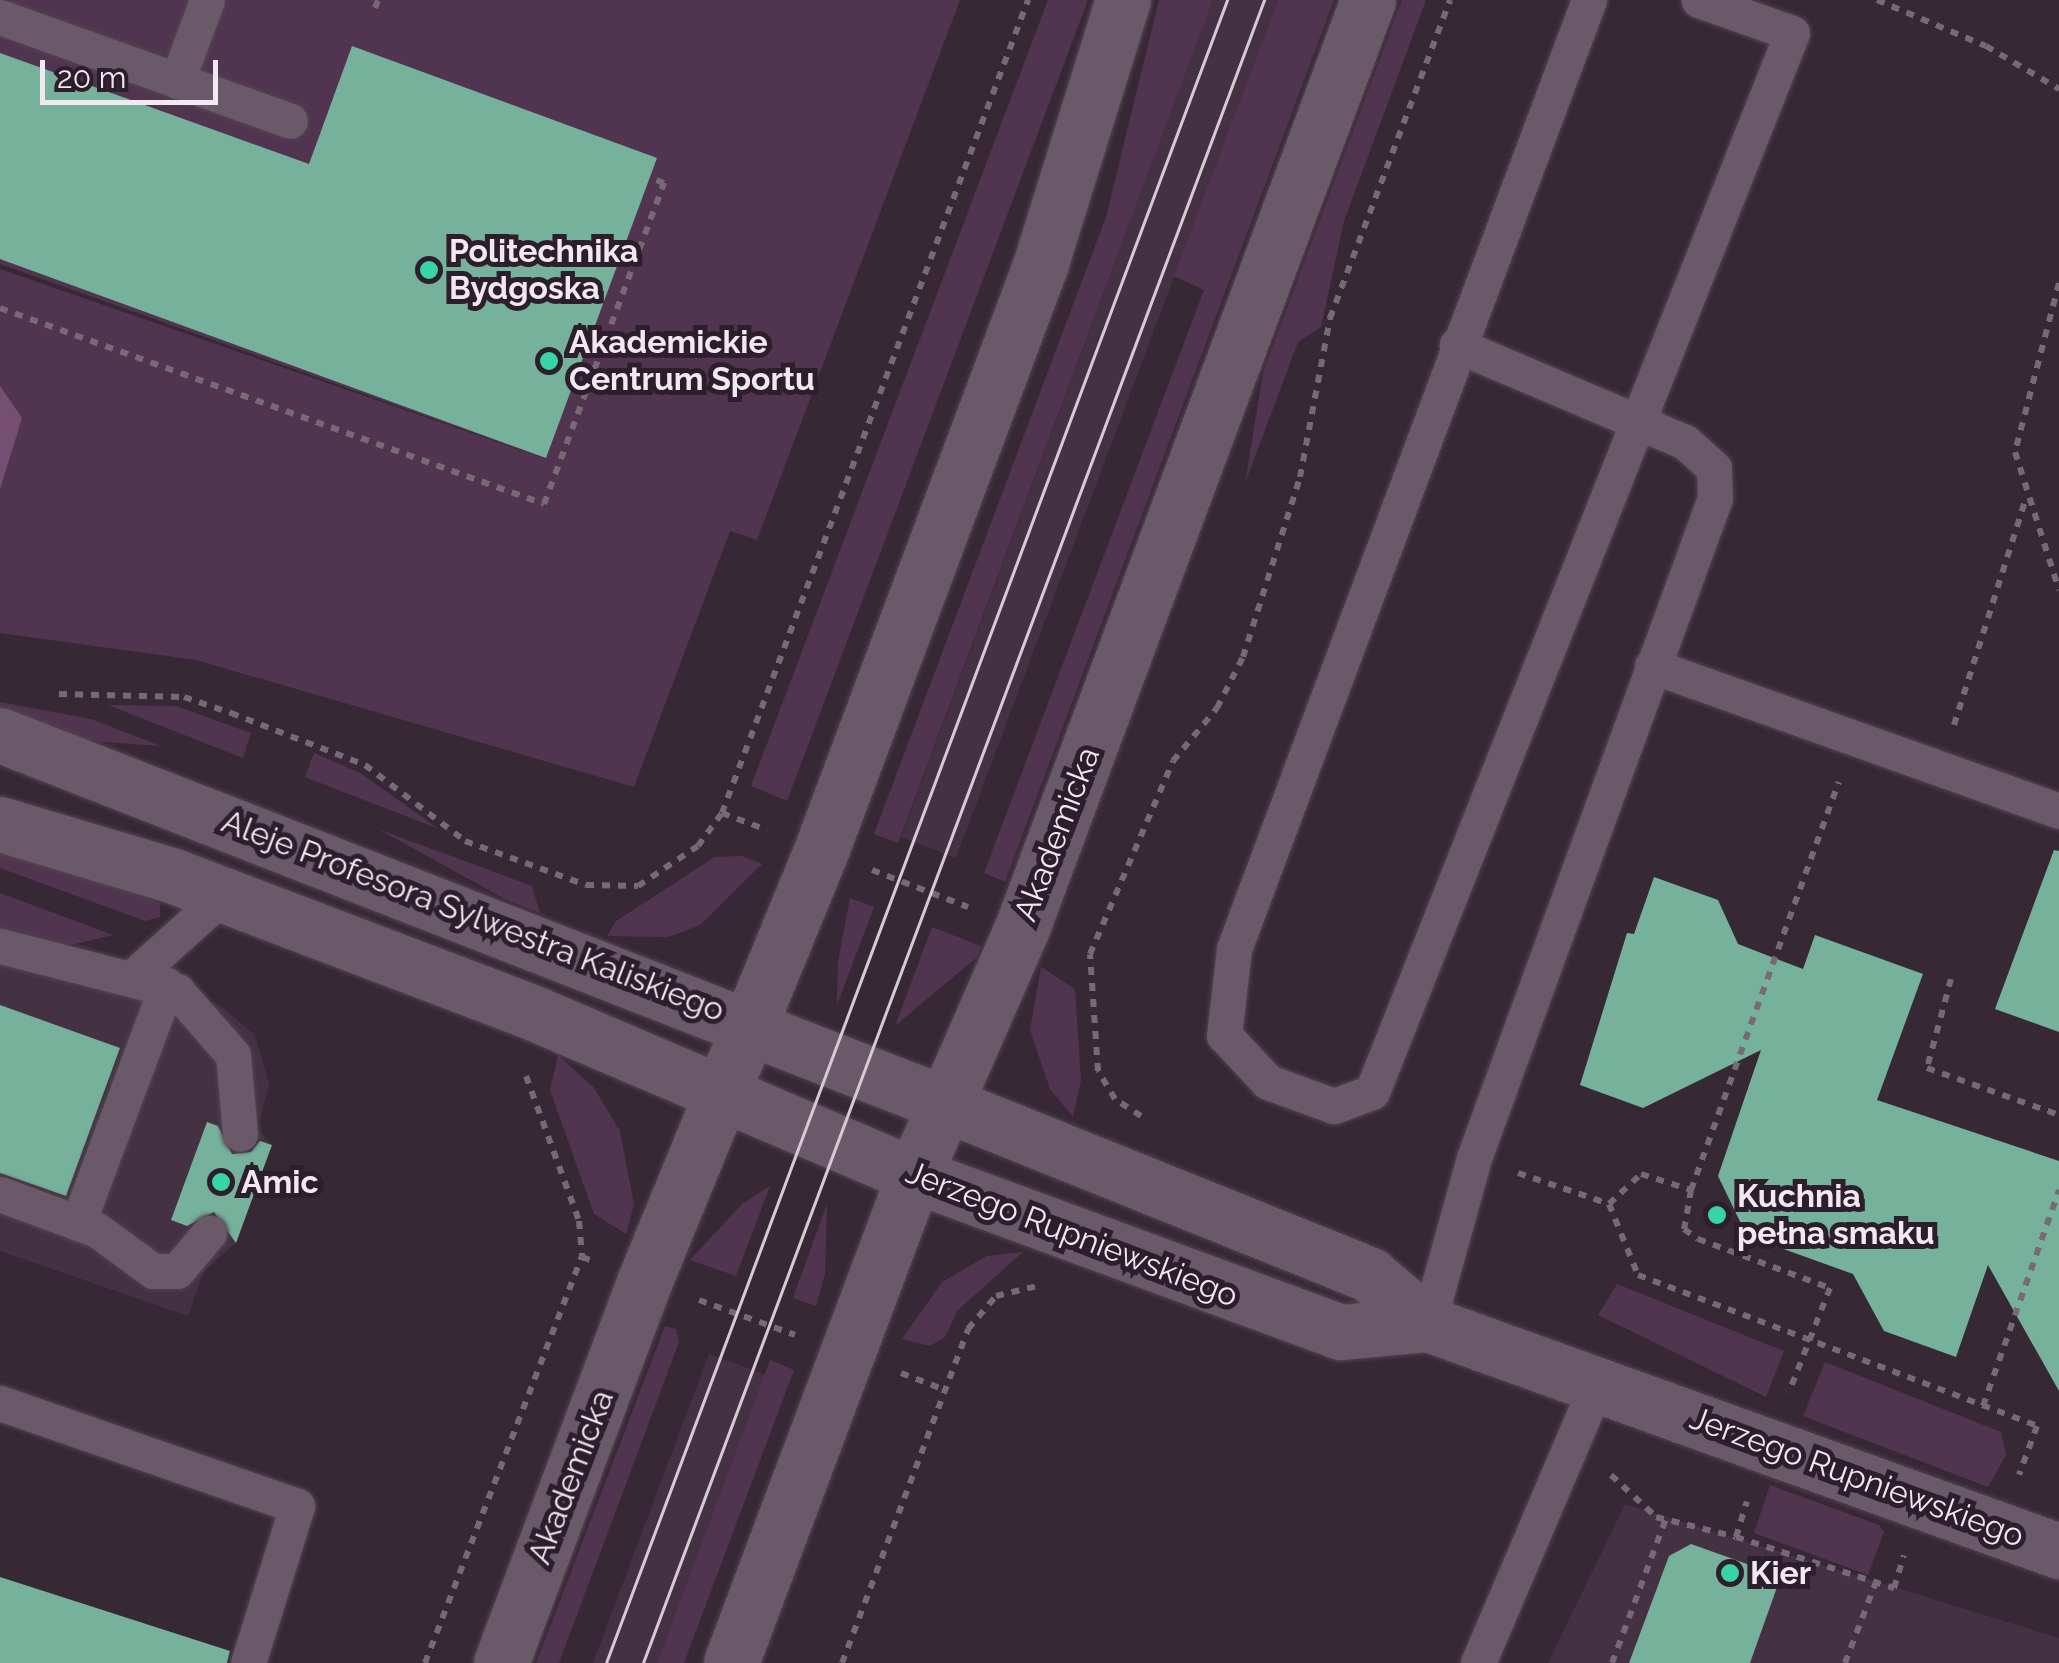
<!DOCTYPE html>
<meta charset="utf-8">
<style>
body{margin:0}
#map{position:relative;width:2059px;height:1663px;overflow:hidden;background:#372836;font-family:Raleway,sans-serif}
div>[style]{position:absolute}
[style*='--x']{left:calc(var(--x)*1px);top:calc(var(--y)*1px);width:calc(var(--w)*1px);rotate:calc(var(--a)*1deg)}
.built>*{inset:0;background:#453144}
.green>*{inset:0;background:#513550}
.forest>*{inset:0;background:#744f73}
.building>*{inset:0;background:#76b29b}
.path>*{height:6px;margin-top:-3px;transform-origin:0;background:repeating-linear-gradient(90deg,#776976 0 8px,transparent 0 16px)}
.roads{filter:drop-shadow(0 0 2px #514450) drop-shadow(0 0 2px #514450)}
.service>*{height:35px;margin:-17.5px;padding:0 17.5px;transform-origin:17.5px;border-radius:17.5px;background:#6a5969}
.minor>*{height:55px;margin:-27.5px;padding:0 27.5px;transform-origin:27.5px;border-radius:27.5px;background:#6a5969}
.tertiary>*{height:55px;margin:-27.5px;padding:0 27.5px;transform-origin:27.5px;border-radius:27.5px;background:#6a5969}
.tram>*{height:2.5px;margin:-1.25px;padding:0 1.25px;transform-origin:1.25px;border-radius:1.25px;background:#d6cbd5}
.dots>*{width:28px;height:28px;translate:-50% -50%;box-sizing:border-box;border:5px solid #2c1e2c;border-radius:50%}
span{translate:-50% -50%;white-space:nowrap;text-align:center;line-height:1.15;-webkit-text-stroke:10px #2c1e2c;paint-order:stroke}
.poi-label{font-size:32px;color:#f2e8f1;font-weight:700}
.left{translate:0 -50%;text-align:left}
.street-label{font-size:32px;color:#f2e8f1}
.scale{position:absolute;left:40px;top:60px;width:178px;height:45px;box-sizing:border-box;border:5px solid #f2e8f1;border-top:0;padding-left:12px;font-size:30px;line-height:35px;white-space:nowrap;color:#f2e8f1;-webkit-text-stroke:8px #2c1e2c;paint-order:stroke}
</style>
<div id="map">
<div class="built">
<div style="clip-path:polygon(1213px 0,1278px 0,956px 858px,901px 837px)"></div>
<div style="clip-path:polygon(0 946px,220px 1005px,255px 1035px,269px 1084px,258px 1128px,271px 1145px,236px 1243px,204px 1271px,188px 1316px,0 1251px)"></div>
<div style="clip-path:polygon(709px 1354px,765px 1374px,657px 1663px,593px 1663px)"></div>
<div style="clip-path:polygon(1625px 1504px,2059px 1638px,2059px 1663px,1548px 1663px)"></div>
</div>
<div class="green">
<div style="clip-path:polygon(0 0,960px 0,757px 540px,730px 531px,634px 787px,196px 660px,0 633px,0 269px,566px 466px,0 264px)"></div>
<div style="clip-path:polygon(1048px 0,1088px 0,787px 801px,751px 786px)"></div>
<div style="clip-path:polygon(1159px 0,1213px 0,898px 843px,874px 834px,1106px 217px)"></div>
<div style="clip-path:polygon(1278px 0,1334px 0,1005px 882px,984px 873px,1204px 290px,1174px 276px)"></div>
<div style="clip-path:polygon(1402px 0,1426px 0,1344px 221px,1321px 327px,1298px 342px,1245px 483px,1263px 373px)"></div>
<div style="clip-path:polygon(0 702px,91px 719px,161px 746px,76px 740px,0 713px)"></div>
<div style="clip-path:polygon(108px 705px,176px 706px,251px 733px,243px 758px)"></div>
<div style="clip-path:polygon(314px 753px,360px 773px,439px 829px,305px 777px)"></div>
<div style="clip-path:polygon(378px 829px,532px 886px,540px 913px,505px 899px)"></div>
<div style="clip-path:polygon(0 844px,160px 903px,160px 917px,145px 921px,0 868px)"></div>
<div style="clip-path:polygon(742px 856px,762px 864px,700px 925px,669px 937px,607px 936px,616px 921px,715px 857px)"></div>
<div style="clip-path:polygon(0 893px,113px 935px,66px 946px,0 930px)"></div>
<div style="clip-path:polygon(850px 898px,874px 907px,837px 1005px,838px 962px)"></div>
<div style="clip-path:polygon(932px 927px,981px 946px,976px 958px,895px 1026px)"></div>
<div style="clip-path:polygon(1041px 967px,1075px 989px,1081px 1080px,1073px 1117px,1050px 1089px,1030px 1030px)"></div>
<div style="clip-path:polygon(558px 1055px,594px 1088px,620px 1131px,634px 1205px,626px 1234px,594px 1214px,550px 1090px)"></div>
<div style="clip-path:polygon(770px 1186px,736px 1276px,690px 1260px,742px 1204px)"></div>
<div style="clip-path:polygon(827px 1204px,825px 1274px,816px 1306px,793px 1298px)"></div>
<div style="clip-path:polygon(1023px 1252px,958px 1310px,945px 1337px,930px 1346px,902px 1339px,942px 1282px,987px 1256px)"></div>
<div style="clip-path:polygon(1617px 1284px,1784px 1351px,1766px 1397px,1598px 1315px)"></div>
<div style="clip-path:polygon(665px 1326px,676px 1329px,679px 1342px,559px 1663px,536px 1663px)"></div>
<div style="clip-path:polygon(770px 1360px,794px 1370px,684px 1663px,657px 1663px)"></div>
<div style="clip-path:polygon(1825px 1362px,2001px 1432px,2006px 1455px,1988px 1487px,1803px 1416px)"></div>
<div style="clip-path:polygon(1770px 1485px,1879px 1525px,1884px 1532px,1868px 1575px,1754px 1533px)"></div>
</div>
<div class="forest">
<div style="clip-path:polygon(0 386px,22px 418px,0 489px)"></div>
</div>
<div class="building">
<div style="clip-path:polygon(352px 46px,657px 158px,546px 458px,0 259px,0 53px,309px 164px)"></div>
<div style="clip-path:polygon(2054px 850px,2059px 851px,2059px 1032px,1995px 1009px)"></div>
<div style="clip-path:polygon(1654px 877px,1718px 900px,1738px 944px,1803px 969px,1815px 935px,1923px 974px,1877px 1100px,2059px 1161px,2059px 1391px,1988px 1265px,1956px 1357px,1884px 1331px,1853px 1274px,1747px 1236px,1718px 1176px,1761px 1050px,1643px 1108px,1580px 1085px,1627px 933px,1634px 934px)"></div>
<div style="clip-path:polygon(0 1005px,120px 1048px,66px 1196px,0 1173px)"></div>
<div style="clip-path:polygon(207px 1122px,218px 1126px,232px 1154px,251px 1152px,260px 1141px,272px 1145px,236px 1243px,214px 1212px,187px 1226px,171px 1220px)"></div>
<div style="clip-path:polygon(1691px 1544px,1781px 1576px,1750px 1663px,1629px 1663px,1669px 1556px)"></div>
<div style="clip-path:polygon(0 1577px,230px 1651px,227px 1663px,0 1663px)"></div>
</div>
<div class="path">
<div style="--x:1877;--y:0;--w:118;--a:22.9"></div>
<div style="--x:1986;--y:46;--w:85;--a:30.5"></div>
<div style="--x:375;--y:8;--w:9;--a:-69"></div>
<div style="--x:2059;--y:283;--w:175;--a:104.6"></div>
<div style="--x:2015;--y:452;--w:145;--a:72.3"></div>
<div style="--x:0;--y:308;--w:578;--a:19.81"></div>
<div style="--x:544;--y:504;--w:343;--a:-69.5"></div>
<div style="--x:664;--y:183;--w:15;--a:-160"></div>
<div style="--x:59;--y:694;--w:125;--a:1.4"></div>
<div style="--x:184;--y:697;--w:50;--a:18.8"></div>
<div style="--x:231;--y:713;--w:144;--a:21.2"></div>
<div style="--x:365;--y:765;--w:126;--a:37.2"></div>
<div style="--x:465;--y:841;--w:129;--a:20"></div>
<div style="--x:586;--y:885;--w:52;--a:1.1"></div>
<div style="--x:638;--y:886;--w:72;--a:-33.7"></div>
<div style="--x:698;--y:846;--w:41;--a:-54"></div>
<div style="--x:722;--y:813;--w:869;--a:-69.37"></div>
<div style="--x:1954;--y:725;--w:238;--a:-72.4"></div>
<div style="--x:722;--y:813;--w:48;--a:20.7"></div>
<div style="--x:872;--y:870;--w:103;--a:21.1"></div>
<div style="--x:1951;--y:979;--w:92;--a:105.1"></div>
<div style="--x:1927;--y:1068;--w:140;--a:19.6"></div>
<div style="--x:526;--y:1076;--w:154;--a:69.9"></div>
<div style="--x:579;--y:1221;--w:36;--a:85"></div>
<div style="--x:582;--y:1257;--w:12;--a:20"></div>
<div style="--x:1141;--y:1116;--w:31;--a:-147"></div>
<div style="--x:1115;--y:1099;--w:33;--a:-121"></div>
<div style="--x:1098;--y:1071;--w:117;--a:-93.9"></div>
<div style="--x:1090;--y:954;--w:210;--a:-66.7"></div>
<div style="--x:1173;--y:761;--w:69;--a:-50.3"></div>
<div style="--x:1217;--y:708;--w:57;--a:-63"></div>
<div style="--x:1243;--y:657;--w:189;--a:-72.4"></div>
<div style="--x:1300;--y:477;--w:162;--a:-79.3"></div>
<div style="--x:1330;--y:318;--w:340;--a:-69.3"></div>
<div style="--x:1518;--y:1173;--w:96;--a:18.8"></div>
<div style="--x:1609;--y:1204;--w:77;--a:67.8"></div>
<div style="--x:1638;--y:1275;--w:427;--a:20.7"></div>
<div style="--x:2037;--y:1426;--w:52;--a:110.2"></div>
<div style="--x:1691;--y:1190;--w:434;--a:-70.1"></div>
<div style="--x:1609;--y:1204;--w:44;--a:-43.2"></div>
<div style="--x:1641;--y:1174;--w:52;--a:17.7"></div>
<div style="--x:1691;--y:1190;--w:40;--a:100"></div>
<div style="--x:1684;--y:1229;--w:17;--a:36"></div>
<div style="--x:1698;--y:1239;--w:141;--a:20.4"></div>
<div style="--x:1830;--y:1288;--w:112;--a:111.5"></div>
<div style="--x:699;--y:1300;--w:102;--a:20"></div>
<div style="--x:901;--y:1373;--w:47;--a:21.1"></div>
<div style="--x:1983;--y:1406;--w:229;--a:-70.6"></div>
<div style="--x:1611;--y:1475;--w:62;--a:43"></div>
<div style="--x:1656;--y:1517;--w:82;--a:14"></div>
<div style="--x:1736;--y:1537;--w:37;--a:-73"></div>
<div style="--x:1736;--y:1537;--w:166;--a:17.9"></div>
<div style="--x:1894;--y:1588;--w:34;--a:-73"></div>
<div style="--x:425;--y:1663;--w:435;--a:-68.9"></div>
<div style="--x:842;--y:1663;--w:357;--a:-69.3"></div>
<div style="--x:968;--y:1329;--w:43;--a:-49.7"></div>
<div style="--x:996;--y:1296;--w:42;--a:-13.7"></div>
<div style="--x:1612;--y:1663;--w:157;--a:-69.5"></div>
<div style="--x:1845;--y:1663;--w:87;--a:-69.1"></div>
</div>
<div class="roads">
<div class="service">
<div style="--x:1589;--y:0;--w:1013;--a:110.51"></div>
<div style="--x:1234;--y:949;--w:87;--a:96.6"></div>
<div style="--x:1224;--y:1035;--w:64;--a:46.9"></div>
<div style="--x:1268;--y:1082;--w:70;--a:20"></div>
<div style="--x:1334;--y:1106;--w:40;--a:-20.2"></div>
<div style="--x:1372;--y:1092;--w:1139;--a:-68.37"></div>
<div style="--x:1792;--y:33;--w:99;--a:-160.5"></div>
<div style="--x:0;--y:17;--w:308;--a:19.7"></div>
<div style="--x:177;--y:81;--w:86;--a:-69.7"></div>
<div style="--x:1652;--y:666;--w:432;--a:19.6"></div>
<div style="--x:0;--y:946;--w:183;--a:14.3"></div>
<div style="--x:177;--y:991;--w:85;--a:48.8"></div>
<div style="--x:233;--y:1055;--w:79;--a:84.9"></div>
<div style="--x:135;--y:975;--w:120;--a:-42"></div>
<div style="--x:0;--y:1194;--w:103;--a:20.4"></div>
<div style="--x:97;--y:1230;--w:69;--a:36.2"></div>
<div style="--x:153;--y:1271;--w:24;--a:0"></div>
<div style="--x:177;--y:1271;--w:50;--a:-49.9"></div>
<div style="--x:78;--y:1223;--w:254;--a:-69.5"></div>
<div style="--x:1428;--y:1324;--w:172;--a:-74.5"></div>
<div style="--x:1474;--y:1158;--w:703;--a:-69.94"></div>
<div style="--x:1715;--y:498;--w:30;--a:-92"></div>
<div style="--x:1714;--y:468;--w:39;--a:-138"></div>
<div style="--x:1685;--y:442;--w:248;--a:-157"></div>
<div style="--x:0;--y:1403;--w:314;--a:19.1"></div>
<div style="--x:297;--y:1506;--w:164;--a:107.3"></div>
<div style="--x:1478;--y:1663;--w:303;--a:-66.9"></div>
</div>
<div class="minor">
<div style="--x:943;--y:1103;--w:460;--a:21.9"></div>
<div style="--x:1370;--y:1275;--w:76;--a:40.2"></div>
<div style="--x:1428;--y:1324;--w:671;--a:19.79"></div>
<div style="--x:914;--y:1175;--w:455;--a:20.2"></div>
<div style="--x:1341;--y:1332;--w:87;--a:-5.3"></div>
</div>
<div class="tertiary">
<div style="--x:0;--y:735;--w:1012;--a:21.32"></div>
<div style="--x:0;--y:824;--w:178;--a:16.6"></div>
<div style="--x:171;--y:875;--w:391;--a:20.8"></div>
<div style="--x:536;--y:1014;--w:411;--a:23.1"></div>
<div style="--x:501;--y:1663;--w:409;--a:-69.4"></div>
<div style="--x:645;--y:1280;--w:464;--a:-67.7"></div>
<div style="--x:821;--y:851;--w:625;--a:-69.48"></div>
<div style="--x:1040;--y:266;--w:279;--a:-72.7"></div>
<div style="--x:731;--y:1663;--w:521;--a:-69.44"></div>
<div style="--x:914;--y:1175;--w:270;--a:-66.4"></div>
<div style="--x:1022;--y:928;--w:990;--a:-69.55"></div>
</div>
</div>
<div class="tram">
<div style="--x:606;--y:1663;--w:1775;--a:-69.52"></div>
<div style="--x:643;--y:1663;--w:1775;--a:-69.52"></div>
</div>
<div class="dots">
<div style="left:429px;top:270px;background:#38d4a6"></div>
<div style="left:549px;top:361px;background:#38d4a6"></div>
<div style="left:221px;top:1182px;background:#38d4a6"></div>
<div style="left:1717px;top:1215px;background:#38d4a6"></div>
<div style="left:1730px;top:1573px;background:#38d4a6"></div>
</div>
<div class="poi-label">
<span class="left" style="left:449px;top:270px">Politechnika<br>Bydgoska</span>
<span class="left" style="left:569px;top:361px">Akademickie<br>Centrum Sportu</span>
<span class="left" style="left:241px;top:1182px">Amic</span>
<span class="left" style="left:1737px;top:1215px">Kuchnia<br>pełna smaku</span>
<span class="left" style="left:1750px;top:1573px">Kier</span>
</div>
<div class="street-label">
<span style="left:1057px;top:834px;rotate:-69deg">Akademicka</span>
<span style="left:473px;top:916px;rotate:21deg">Aleje Profesora Sylwestra Kaliskiego</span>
<span style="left:1072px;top:1234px;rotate:21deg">Jerzego Rupniewskiego</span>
<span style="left:571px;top:1477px;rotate:-69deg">Akademicka</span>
<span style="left:1857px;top:1477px;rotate:20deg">Jerzego Rupniewskiego</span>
</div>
<div class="scale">20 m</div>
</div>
